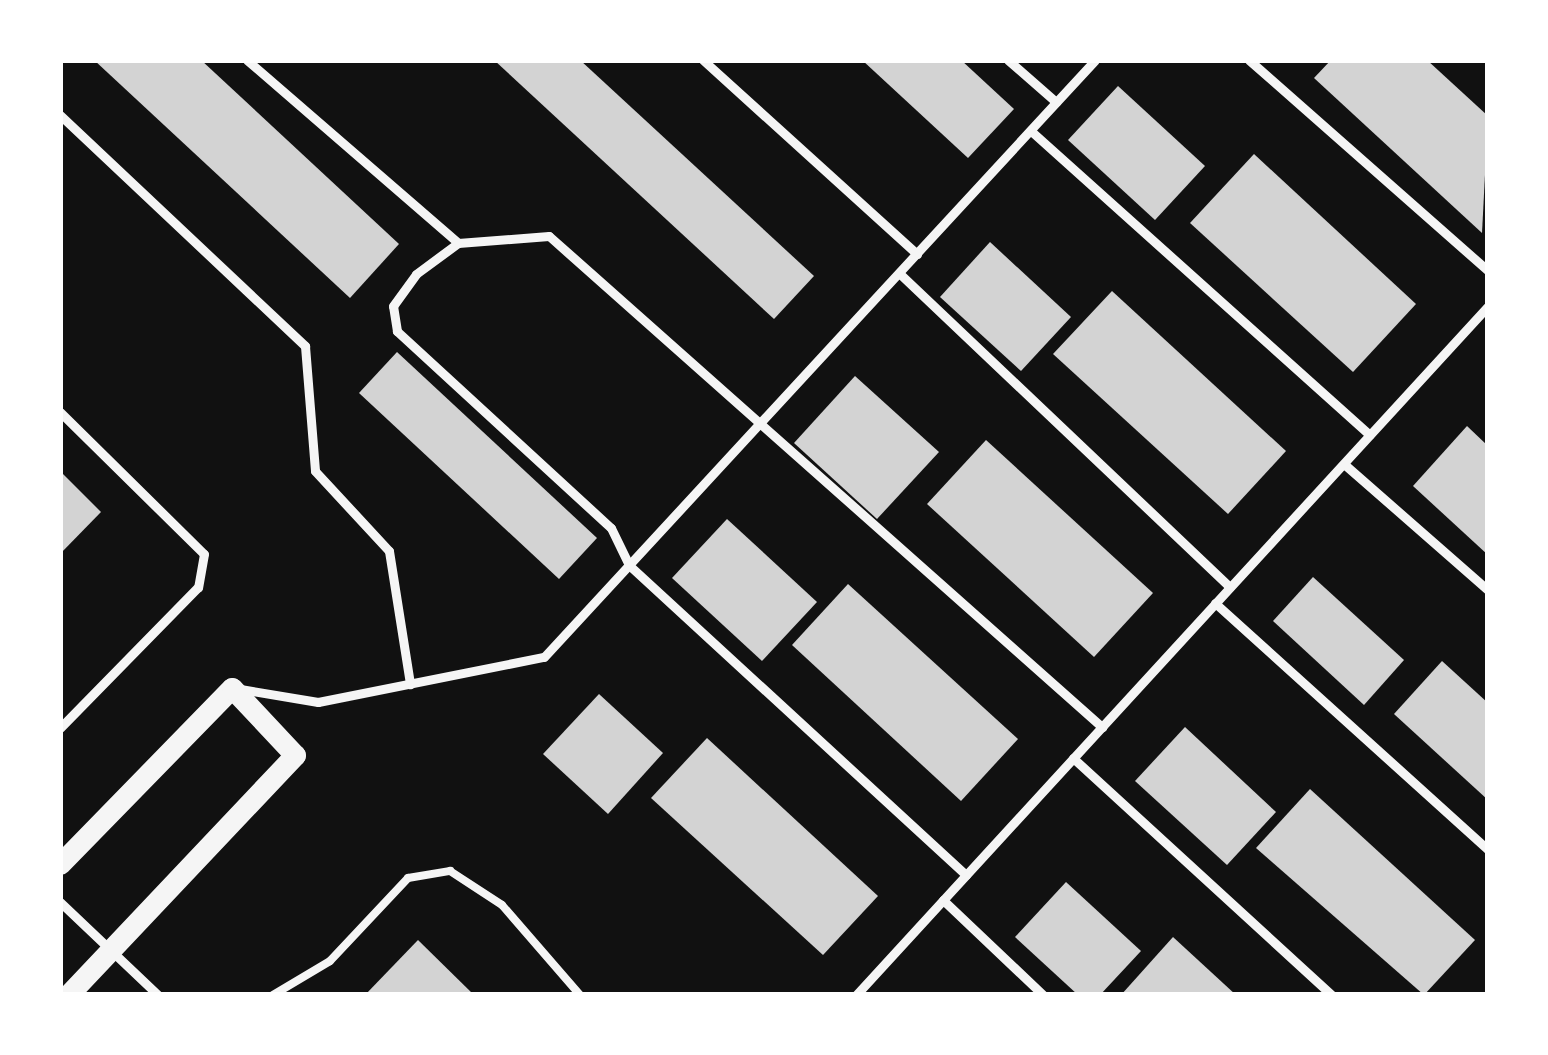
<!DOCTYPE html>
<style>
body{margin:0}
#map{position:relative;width:1548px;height:1055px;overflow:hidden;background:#111;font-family:"Noto Sans",sans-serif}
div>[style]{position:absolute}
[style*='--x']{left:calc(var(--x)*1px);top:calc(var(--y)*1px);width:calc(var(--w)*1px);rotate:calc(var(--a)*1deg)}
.building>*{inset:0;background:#d3d3d3}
.path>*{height:8px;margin:-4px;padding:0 4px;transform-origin:4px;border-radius:4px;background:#f5f5f5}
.service>*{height:9px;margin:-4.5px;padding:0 4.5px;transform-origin:4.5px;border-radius:4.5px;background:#f5f5f5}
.tertiary>*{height:21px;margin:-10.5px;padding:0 10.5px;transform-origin:10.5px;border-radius:10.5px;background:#f5f5f5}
span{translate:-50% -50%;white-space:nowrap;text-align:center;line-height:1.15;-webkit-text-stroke:10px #fff;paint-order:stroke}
.frame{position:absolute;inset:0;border:63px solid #fff;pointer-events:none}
</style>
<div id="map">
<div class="building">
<div style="clip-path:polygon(94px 60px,201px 60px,399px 244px,350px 298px)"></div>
<div style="clip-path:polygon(494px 60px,580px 60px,814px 276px,774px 319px)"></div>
<div style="clip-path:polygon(862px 60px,961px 60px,1014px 109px,968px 158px)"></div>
<div style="clip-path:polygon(1331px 60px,1427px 60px,1488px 116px,1482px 233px,1314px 78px)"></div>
<div style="clip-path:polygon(1118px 86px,1205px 166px,1155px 220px,1068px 140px)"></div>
<div style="clip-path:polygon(1254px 154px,1416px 304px,1353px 372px,1190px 223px)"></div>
<div style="clip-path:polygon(990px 242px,1071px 317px,1021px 371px,940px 297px)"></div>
<div style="clip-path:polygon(1112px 291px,1286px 451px,1228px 514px,1053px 354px)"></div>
<div style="clip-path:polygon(397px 352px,597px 538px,559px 579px,359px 393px)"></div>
<div style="clip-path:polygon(855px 376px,939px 452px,877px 519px,794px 443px)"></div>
<div style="clip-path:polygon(1467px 426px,1488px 446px,1488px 555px,1413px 486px)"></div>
<div style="clip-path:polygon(986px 440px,1153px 593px,1094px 657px,927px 504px)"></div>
<div style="clip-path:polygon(60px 471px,101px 512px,60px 554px)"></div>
<div style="clip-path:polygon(727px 519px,817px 602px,762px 661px,672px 578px)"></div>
<div style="clip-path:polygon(1313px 577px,1404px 660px,1364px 705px,1273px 621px)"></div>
<div style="clip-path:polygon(848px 584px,1018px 739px,961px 801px,792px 645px)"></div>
<div style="clip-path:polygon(1442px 661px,1488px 703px,1488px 800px,1394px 714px)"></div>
<div style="clip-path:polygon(599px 694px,663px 753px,608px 814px,543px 754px)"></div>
<div style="clip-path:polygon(1185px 727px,1276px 812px,1227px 865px,1135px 781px)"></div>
<div style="clip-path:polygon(707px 738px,878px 896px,823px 955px,651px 798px)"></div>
<div style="clip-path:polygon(1310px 789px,1475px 940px,1424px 995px,1256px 848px)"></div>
<div style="clip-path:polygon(1066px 882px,1141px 951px,1100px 995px,1078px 995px,1015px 937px)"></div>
<div style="clip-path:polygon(1173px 937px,1236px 995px,1121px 995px)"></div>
<div style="clip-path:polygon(418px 940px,474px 995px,365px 995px)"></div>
</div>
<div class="path">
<div style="--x:273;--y:995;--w:66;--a:-30.8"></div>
<div style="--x:330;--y:961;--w:114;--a:-46.8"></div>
<div style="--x:408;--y:878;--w:43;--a:-9.5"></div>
<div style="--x:450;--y:871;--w:62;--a:33.2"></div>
<div style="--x:502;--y:905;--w:119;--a:49.1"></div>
</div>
<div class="service">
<div style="--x:247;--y:60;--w:279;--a:40.9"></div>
<div style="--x:703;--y:60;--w:289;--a:42.2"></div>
<div style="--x:1008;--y:60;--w:64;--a:41.2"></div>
<div style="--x:1249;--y:60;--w:319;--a:41.4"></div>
<div style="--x:60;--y:115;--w:337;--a:43.3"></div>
<div style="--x:305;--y:346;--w:125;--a:85.4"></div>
<div style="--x:315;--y:471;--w:109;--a:47.2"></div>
<div style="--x:389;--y:551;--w:135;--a:81"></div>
<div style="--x:1031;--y:131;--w:455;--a:41.9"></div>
<div style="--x:899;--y:273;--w:456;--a:43.5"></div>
<div style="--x:60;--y:412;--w:202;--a:44.6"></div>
<div style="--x:204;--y:554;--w:34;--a:100"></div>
<div style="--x:198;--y:587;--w:197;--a:134.4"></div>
<div style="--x:1344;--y:464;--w:191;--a:41.2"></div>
<div style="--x:1215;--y:603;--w:368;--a:42.1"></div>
<div style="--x:240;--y:689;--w:79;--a:9.5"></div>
<div style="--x:318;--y:702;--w:230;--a:-11.3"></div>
<div style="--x:544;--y:657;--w:812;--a:-47.29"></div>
<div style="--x:1073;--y:758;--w:351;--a:42.5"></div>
<div style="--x:966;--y:875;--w:458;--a:-137.4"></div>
<div style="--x:629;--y:565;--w:41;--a:-115.9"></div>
<div style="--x:611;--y:528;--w:291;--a:-137.4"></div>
<div style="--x:397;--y:331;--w:25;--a:-99"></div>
<div style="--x:393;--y:306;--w:39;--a:-54"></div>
<div style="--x:416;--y:274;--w:52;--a:-36.4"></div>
<div style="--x:458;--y:243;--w:91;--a:-4.4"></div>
<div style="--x:549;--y:236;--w:740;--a:41.6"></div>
<div style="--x:943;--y:900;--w:138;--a:43.5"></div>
<div style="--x:60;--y:902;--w:135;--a:43.5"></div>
<div style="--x:856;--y:995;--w:935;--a:-47.47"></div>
</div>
<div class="tertiary">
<div style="--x:60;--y:864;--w:246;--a:-45.7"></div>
<div style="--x:232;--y:688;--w:92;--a:46.8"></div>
<div style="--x:295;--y:755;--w:330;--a:133.4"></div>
</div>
<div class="frame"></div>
</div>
